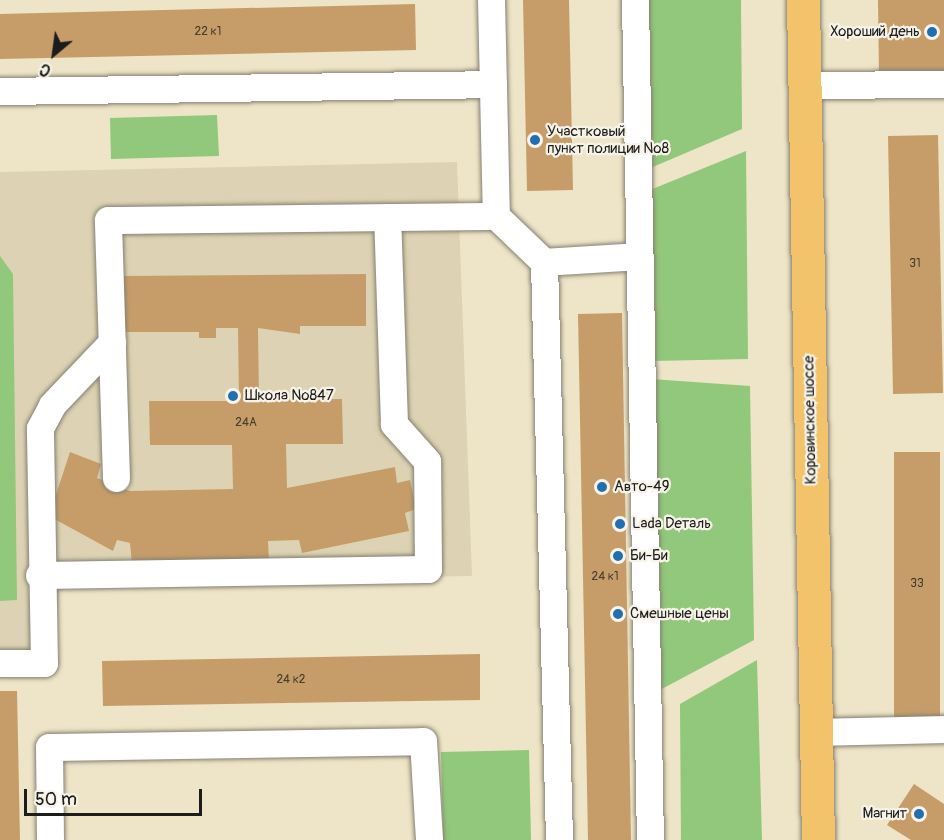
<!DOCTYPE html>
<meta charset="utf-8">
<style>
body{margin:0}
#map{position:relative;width:944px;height:840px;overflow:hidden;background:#eee4c7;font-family:Pangolin,sans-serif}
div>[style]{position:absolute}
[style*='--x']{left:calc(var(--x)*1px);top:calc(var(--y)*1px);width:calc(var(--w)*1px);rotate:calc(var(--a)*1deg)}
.built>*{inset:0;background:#ddd3b4}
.green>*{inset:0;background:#91c87b}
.building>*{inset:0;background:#c69d69}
.roads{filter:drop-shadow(0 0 2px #858072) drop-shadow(0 0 2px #858072)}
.minor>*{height:27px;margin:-13.5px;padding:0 13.5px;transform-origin:13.5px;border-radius:13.5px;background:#fff}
.major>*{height:33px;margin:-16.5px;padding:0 16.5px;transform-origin:16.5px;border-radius:16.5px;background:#f2c36a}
.dots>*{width:16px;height:16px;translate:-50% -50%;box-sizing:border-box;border:3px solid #f7f3e8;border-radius:50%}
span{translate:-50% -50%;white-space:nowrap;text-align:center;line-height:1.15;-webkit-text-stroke:4.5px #f7f3e8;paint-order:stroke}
.number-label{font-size:12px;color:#463c2f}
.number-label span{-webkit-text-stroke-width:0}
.poi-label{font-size:15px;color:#1c1c1c}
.right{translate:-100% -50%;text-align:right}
.left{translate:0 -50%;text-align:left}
.street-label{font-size:15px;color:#1c1c1c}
.north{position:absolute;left:24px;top:24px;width:60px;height:60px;-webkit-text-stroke:4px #f7f3e8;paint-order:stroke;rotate:209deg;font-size:16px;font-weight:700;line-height:24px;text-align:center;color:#1c1c1c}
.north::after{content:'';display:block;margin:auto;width:21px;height:27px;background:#1c1c1c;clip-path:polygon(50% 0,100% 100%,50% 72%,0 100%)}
.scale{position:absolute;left:24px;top:789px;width:178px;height:27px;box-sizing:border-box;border:3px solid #1c1c1c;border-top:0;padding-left:8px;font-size:18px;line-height:21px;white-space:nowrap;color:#1c1c1c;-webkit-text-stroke:4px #f7f3e8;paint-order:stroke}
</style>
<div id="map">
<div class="built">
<div style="clip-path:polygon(457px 162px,472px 576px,60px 583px,54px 653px,0 655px,0 172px)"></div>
</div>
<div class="green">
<div style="clip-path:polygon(644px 0,741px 0,742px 129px,648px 169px)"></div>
<div style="clip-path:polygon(217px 115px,219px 156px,111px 159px,110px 118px)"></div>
<div style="clip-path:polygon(746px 151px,748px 359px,652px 361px,650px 190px)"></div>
<div style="clip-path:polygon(0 256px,13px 274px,17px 600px,0 601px)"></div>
<div style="clip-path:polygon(651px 379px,750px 386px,754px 640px,656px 692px)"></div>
<div style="clip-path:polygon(757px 660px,762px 840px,681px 840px,680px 704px)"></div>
<div style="clip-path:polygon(529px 750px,531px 840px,443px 840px,441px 752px)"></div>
</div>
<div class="building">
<div style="clip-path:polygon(523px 0,569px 0,573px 190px,527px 191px)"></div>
<div style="clip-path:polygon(878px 0,944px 0,944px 77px,879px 77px)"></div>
<div style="clip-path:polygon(415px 4px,416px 50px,0 59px,0 14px)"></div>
<div style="clip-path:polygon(938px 135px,943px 393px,893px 394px,888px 136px)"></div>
<div style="clip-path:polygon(366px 274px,366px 326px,300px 326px,300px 334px,258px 328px,259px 400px,342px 399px,343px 444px,286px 444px,287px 488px,395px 467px,397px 483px,410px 480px,416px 509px,405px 513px,409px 531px,302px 553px,299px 540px,268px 541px,269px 561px,132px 564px,130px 543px,117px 540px,113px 551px,49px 516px,70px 452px,101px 464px,97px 478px,130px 491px,233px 489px,232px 445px,150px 445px,149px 401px,239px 401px,238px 328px,216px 328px,216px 338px,199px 338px,199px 332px,122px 332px,121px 276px)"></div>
<div style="clip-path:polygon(622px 313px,631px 840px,588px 840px,578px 314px)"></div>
<div style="clip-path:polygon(894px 452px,940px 452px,940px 717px,894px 717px)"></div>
<div style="clip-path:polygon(480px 654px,480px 700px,103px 706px,102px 661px)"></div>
<div style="clip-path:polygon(0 691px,17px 691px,20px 840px,0 840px)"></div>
<div style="clip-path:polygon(914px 784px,944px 804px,944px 840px,911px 840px,887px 825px)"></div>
</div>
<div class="roads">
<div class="minor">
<div style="--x:491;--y:0;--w:216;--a:88.7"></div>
<div style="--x:496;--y:216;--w:66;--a:43.8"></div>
<div style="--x:544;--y:262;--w:578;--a:88.51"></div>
<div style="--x:635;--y:0;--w:840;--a:88.98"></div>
<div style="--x:804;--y:85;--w:140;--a:-0.4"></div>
<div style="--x:0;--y:91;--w:493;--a:-0.8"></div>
<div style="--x:544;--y:262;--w:95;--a:-3.6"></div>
<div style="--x:116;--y:478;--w:258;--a:-91.8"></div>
<div style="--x:108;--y:220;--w:388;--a:-0.6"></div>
<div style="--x:39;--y:575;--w:389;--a:-0.9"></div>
<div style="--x:428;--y:569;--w:108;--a:-90.5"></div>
<div style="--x:427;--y:461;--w:50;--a:-131.7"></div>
<div style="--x:394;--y:424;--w:207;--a:-91.9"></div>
<div style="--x:0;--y:663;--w:44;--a:0"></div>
<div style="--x:44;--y:663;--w:235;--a:-91"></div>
<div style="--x:40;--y:428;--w:26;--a:-62"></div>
<div style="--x:52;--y:405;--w:87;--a:-46.4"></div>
<div style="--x:815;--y:732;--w:129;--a:-1.3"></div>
<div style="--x:50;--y:840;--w:93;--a:-90.6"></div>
<div style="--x:49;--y:747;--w:374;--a:-0.9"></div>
<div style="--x:423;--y:741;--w:99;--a:86.5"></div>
</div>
<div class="major">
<div style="--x:803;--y:0;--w:840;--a:88.98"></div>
</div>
</div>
<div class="dots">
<div style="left:932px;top:32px;background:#1f6fb2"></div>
<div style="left:535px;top:140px;background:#1f6fb2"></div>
<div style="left:233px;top:396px;background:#1f6fb2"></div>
<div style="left:602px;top:487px;background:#1f6fb2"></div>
<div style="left:620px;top:524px;background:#1f6fb2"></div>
<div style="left:618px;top:556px;background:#1f6fb2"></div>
<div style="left:618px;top:614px;background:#1f6fb2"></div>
<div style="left:919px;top:814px;background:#1f6fb2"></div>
</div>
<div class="number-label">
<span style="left:208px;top:32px">22 к1</span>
<span style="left:915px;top:264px">31</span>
<span style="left:246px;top:423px">24А</span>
<span style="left:605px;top:577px">24 к1</span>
<span style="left:917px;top:584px">33</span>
<span style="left:291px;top:680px">24 к2</span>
</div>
<div class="poi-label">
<span class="right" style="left:920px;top:32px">Хороший день</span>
<span class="left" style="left:547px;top:140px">Участковый<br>пункт полиции №8</span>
<span class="left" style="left:245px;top:396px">Школа №847</span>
<span class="left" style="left:614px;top:487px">Авто-49</span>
<span class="left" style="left:632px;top:524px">Lada Dеталь</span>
<span class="left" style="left:630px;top:556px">Би-Би</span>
<span class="left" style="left:630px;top:614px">Смешные цены</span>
<span class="right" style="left:907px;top:814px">Магнит</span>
</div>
<div class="street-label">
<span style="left:810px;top:420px;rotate:-91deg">Коровинское шоссе</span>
</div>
<div class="north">С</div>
<div class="scale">50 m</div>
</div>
